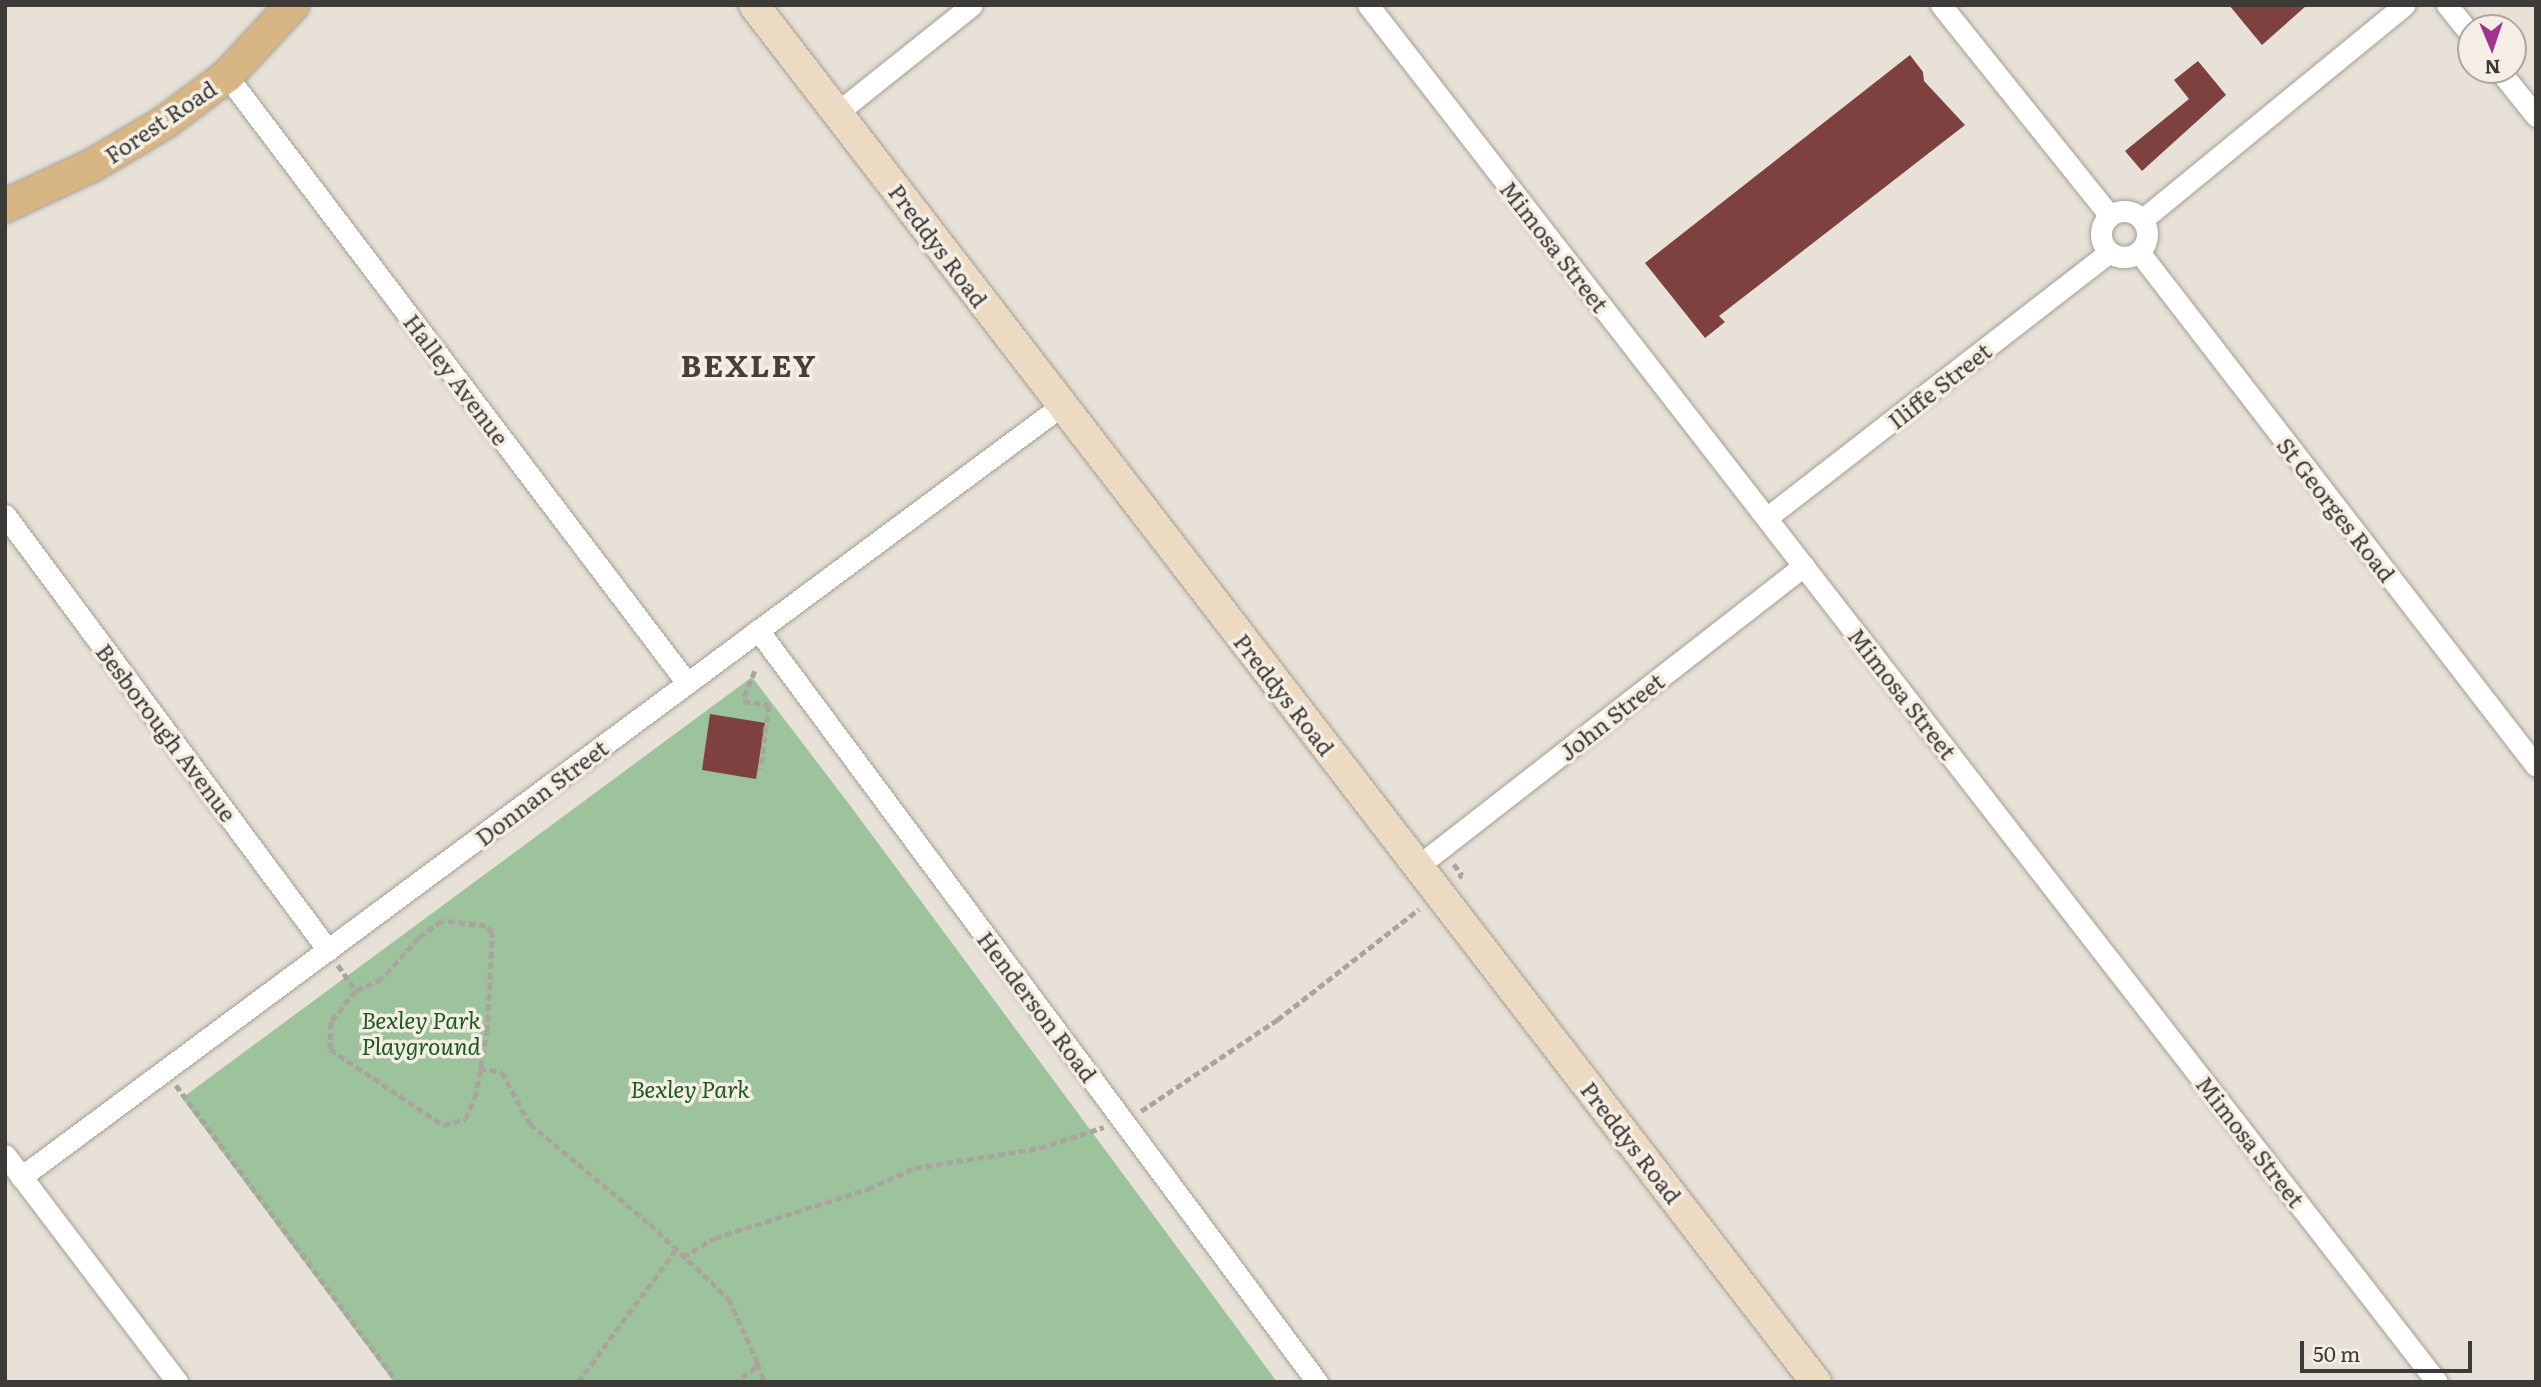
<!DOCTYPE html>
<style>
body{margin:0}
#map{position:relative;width:2541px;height:1387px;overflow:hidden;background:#e7e1d7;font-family:Literata,serif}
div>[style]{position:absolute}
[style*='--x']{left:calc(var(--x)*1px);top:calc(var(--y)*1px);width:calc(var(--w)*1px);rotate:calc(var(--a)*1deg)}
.green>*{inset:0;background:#9dc39c}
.building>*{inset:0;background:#7e413f}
.path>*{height:4.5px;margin-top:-2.25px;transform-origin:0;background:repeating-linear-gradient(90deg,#a9a59d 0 7px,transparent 0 10.5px)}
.roads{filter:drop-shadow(0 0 2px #a59f95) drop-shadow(0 0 2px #a59f95)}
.street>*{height:21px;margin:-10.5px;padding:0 10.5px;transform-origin:10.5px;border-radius:10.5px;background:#fff}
.street>.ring{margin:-10.5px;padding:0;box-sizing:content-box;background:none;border:21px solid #fff;border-radius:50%}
.secondary>*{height:30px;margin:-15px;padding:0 15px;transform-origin:15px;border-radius:15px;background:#ecdac2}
.primary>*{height:32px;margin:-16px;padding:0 16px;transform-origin:16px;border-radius:16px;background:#d8b684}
span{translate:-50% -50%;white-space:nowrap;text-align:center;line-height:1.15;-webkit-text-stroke:7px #f5eee4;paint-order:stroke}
.street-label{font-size:23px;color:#3d3b37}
.park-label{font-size:23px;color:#195a1e;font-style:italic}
.district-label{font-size:30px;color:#464138;font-weight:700;letter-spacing:2px}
.frame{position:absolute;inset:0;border:7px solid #3d3b37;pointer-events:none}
.north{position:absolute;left:2457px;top:14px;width:70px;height:70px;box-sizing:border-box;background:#f5eee4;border:2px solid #aba69f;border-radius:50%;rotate:178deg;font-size:19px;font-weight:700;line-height:28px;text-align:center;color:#3d3b37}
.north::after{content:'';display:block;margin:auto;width:24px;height:32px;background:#a33390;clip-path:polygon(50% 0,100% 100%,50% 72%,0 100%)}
.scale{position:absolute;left:2300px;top:1341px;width:172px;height:32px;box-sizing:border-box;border:4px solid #3d3b37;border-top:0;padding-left:9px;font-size:21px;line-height:24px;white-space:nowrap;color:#3d3b37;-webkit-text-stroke:5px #f5eee4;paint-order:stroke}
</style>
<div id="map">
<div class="green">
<div style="clip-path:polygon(752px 677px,849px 804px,1277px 1382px,394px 1382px,182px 1098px)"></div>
</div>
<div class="building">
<div style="clip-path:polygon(2229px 5px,2307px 5px,2262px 45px)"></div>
<div style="clip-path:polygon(1910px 55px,1923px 72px,1924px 81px,1965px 125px,1719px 316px,1725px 322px,1705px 338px,1645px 263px)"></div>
<div style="clip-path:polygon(2198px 61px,2226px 95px,2142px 171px,2125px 151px,2189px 99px,2174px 80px)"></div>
<div style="clip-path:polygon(710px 714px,765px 723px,756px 779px,702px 770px)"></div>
</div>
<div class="path">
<div style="--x:755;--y:671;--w:32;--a:112"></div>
<div style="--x:743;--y:701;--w:26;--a:9"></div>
<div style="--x:769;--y:705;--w:64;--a:97.2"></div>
<div style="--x:1454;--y:864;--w:14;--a:54"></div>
<div style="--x:1462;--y:875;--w:4;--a:135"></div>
<div style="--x:338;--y:965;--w:32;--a:55"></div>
<div style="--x:356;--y:991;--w:40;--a:129"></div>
<div style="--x:331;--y:1022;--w:27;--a:92"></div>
<div style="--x:330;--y:1049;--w:136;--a:33.9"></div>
<div style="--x:443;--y:1125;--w:23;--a:-15"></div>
<div style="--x:465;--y:1119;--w:23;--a:-65"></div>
<div style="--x:475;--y:1098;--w:67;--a:-79.7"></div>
<div style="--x:487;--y:1032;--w:99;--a:-87.1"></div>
<div style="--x:492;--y:933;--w:9;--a:-131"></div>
<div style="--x:486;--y:926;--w:44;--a:-173.5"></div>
<div style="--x:442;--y:921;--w:29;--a:144"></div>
<div style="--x:419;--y:938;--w:55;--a:132.1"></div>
<div style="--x:382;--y:979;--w:29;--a:155"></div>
<div style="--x:479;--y:1068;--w:23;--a:10"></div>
<div style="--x:502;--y:1072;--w:59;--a:61.7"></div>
<div style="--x:530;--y:1124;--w:156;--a:39.8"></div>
<div style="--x:650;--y:1224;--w:109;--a:43.5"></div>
<div style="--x:729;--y:1299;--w:68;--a:65.7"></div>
<div style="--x:757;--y:1361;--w:7;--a:98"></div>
<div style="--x:756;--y:1368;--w:24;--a:144"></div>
<div style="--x:176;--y:1085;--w:370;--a:53.3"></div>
<div style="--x:1141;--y:1111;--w:164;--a:-33.8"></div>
<div style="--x:1277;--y:1020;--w:180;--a:-38"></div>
<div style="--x:683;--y:1257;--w:37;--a:-31"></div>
<div style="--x:715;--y:1238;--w:161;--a:-17.8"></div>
<div style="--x:868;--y:1189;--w:51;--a:-24.1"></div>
<div style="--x:915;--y:1168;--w:127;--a:-9.1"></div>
<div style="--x:1040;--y:1148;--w:67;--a:-18.2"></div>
<div style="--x:757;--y:1363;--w:21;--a:67"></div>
<div style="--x:578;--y:1382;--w:163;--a:-53.5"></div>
</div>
<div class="roads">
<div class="street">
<div style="--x:1368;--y:5;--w:1743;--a:52.18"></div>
<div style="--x:1941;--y:5;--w:270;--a:51.3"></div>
<div style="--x:2447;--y:5;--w:38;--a:51"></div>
<div style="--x:2499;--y:70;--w:59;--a:51.2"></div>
<div style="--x:227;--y:76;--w:762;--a:52.84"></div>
<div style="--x:838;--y:112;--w:171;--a:-38.6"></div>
<div class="ring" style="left:2101px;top:211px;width:25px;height:25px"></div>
<div style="--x:2143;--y:219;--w:338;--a:-39.3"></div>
<div style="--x:2139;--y:252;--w:649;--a:52.32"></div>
<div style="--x:5;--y:515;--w:542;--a:53.41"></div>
<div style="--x:1769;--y:516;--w:430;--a:-37.8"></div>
<div style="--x:758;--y:630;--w:937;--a:53.37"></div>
<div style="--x:1418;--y:866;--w:489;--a:-37.9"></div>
<div style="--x:5;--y:1155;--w:285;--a:52.8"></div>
<div style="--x:21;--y:1177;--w:1295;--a:-36.55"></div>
</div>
<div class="secondary">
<div style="--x:754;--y:5;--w:1739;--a:52.36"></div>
</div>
<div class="primary">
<div style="--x:5;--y:206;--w:97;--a:-25"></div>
<div style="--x:93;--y:165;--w:82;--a:-30.6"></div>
<div style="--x:164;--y:123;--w:79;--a:-36.7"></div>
<div style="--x:227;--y:76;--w:97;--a:-47.1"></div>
</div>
</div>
<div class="street-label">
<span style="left:160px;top:121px;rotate:-34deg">Forest Road</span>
<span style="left:939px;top:245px;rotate:53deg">Preddys Road</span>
<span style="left:1555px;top:246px;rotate:52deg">Mimosa Street</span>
<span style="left:457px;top:379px;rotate:53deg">Halley Avenue</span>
<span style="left:1939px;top:385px;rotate:-38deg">Iliffe Street</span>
<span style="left:2337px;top:509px;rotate:52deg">St Georges Road</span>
<span style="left:1903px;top:693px;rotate:52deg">Mimosa Street</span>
<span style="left:1285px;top:694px;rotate:52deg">Preddys Road</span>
<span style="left:1611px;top:716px;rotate:-38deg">John Street</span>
<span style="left:167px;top:732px;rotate:53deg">Besborough Avenue</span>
<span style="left:541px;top:792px;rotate:-37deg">Donnan Street</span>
<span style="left:1038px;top:1006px;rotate:53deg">Henderson Road</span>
<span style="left:2251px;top:1141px;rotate:52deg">Mimosa Street</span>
<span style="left:1632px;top:1142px;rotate:52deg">Preddys Road</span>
</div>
<div class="park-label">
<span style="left:421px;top:1032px">Bexley Park<br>Playground</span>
<span style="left:690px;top:1088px">Bexley Park</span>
</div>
<div class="district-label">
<span style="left:749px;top:364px">BEXLEY</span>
</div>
<div class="frame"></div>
<div class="north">N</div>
<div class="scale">50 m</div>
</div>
